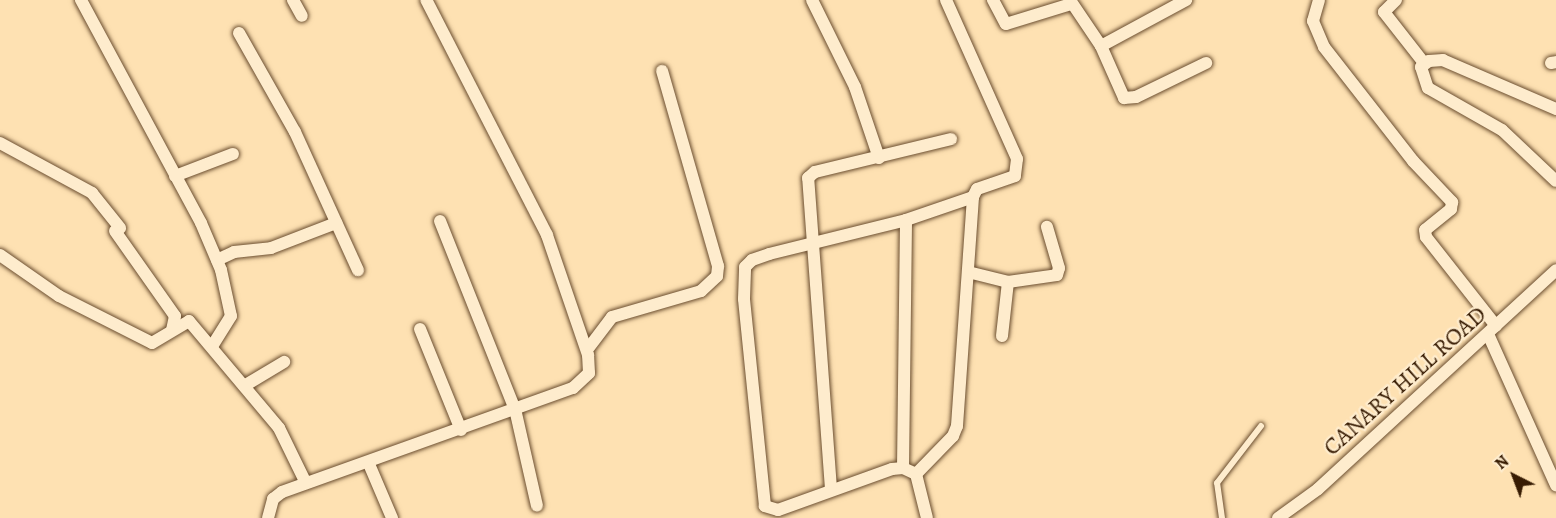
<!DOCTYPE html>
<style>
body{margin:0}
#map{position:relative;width:1556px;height:518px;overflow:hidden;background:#fee1b2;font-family:Alegreya,serif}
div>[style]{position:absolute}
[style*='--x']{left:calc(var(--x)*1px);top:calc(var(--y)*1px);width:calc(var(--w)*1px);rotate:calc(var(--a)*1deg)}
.roads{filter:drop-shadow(0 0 2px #6a4d2f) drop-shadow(0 0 2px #6a4d2f)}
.service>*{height:6px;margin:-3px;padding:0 3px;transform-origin:3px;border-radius:3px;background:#feeccd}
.minor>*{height:12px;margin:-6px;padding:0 6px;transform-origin:6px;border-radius:6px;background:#feeccd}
span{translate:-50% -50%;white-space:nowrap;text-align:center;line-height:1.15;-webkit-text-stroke:4.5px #feeccd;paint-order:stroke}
.street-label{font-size:24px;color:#381c03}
.north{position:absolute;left:1484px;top:446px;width:60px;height:60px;-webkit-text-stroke:4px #feeccd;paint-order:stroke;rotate:318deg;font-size:16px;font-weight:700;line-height:24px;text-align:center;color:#381c03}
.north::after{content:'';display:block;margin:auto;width:21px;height:27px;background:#381c03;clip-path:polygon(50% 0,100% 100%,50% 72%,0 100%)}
</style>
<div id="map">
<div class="roads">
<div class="service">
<div style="--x:1222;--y:518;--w:35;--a:-98"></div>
<div style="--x:1217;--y:483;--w:72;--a:-52.3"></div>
</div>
<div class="minor">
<div style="--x:81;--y:0;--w:253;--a:61.7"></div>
<div style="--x:201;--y:223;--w:51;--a:66.9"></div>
<div style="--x:221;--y:270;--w:47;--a:77.7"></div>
<div style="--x:231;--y:316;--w:36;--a:122"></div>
<div style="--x:293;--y:0;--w:18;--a:61"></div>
<div style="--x:812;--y:0;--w:97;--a:63.7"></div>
<div style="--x:855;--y:87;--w:75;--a:71.3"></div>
<div style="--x:946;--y:0;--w:174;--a:65.9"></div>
<div style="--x:1017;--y:159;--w:17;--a:97"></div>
<div style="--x:1015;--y:176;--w:40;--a:161.1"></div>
<div style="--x:977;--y:189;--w:9;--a:117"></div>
<div style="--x:993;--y:0;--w:27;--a:62"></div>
<div style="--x:1006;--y:24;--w:68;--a:-17.1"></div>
<div style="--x:1070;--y:0;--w:55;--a:56"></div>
<div style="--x:1101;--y:46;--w:57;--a:66.1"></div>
<div style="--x:1124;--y:98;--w:12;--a:-5"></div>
<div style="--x:1136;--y:97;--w:78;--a:-25.9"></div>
<div style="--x:1319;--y:0;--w:22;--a:106"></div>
<div style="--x:1313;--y:21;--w:28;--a:67"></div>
<div style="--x:1324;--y:47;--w:145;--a:52"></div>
<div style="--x:1413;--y:161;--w:57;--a:46.4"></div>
<div style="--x:1452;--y:202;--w:7;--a:98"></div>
<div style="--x:1451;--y:209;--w:33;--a:141"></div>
<div style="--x:1425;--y:230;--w:7;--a:82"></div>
<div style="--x:1426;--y:237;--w:113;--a:51.8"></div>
<div style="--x:1396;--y:0;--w:17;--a:135"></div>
<div style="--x:1384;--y:12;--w:65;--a:51.9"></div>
<div style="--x:239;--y:33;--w:114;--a:60.5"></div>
<div style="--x:295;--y:132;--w:152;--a:65.5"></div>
<div style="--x:1101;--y:46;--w:97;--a:-28.4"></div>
<div style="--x:1551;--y:63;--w:5;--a:-11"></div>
<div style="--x:1556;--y:109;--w:123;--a:-156.6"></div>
<div style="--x:1443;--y:60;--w:14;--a:176"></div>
<div style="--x:1429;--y:61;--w:10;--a:143"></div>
<div style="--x:1421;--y:67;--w:22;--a:72"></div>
<div style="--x:1428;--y:88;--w:85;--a:29.6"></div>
<div style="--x:1502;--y:130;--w:74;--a:43.4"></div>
<div style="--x:0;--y:143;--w:105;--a:28.5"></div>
<div style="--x:92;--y:193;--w:45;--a:51.3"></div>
<div style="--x:175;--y:176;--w:62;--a:-20.8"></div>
<div style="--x:440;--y:221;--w:202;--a:68.3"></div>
<div style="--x:515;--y:409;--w:99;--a:77.2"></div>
<div style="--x:115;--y:231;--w:104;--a:54.8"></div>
<div style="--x:175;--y:316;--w:14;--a:102"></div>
<div style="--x:0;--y:255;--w:72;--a:34.8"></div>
<div style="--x:59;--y:296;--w:104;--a:26.8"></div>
<div style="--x:152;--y:343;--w:43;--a:-30.7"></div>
<div style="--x:189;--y:321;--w:140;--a:49.9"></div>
<div style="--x:279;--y:428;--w:61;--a:63.9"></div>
<div style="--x:217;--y:260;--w:19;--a:-25"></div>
<div style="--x:234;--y:252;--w:37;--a:-6"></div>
<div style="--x:271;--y:248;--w:70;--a:-21"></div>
<div style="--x:968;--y:272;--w:41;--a:14"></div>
<div style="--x:1008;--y:282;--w:49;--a:-8.1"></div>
<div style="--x:1057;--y:275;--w:7;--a:-74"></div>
<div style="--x:1059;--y:268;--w:43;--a:-106.3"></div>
<div style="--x:420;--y:329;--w:109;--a:67.9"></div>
<div style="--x:1488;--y:334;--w:166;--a:65.8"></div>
<div style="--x:1002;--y:336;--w:54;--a:-83.7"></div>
<div style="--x:587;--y:350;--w:41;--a:-52.9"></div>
<div style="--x:612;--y:317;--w:93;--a:-16.3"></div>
<div style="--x:701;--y:291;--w:22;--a:-43"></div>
<div style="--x:717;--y:276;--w:10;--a:-84"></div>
<div style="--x:718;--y:266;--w:203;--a:-106"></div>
<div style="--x:244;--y:386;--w:47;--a:-31"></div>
<div style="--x:369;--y:464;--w:59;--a:66.9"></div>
<div style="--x:903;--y:468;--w:248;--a:-89.3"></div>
<div style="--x:916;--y:474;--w:14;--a:-155"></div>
<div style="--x:903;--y:468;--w:11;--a:175"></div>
<div style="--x:892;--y:469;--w:121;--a:160.2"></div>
<div style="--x:778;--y:510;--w:14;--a:-163"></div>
<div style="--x:765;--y:506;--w:208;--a:-95.8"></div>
<div style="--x:744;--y:299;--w:32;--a:-88"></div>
<div style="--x:745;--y:267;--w:10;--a:-45"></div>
<div style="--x:752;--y:260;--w:18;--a:-19"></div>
<div style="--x:769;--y:254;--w:141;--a:-13.9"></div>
<div style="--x:906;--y:220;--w:71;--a:-18.9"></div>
<div style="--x:973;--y:197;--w:230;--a:94"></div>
<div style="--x:957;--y:426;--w:11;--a:112"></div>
<div style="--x:953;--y:436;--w:53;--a:134.2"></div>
<div style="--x:916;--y:474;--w:45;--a:76"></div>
<div style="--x:831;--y:489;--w:312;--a:-94.2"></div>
<div style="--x:808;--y:178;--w:9;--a:-41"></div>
<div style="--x:815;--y:172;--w:140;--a:-13.6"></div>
<div style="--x:268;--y:518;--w:20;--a:-75"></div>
<div style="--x:273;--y:499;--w:11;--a:-38"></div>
<div style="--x:282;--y:492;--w:309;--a:-19.7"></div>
<div style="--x:573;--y:388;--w:22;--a:-43"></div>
<div style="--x:589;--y:373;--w:18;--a:-93"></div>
<div style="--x:588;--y:355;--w:127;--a:-108.9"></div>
<div style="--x:547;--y:235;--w:264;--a:-117.2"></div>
<div style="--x:1278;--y:518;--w:49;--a:-35.9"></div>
<div style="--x:1318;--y:489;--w:323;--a:-42.6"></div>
</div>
</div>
<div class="street-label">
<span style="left:1405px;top:381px;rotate:-42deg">CANARY HILL ROAD</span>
</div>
<div class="north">N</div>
</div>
